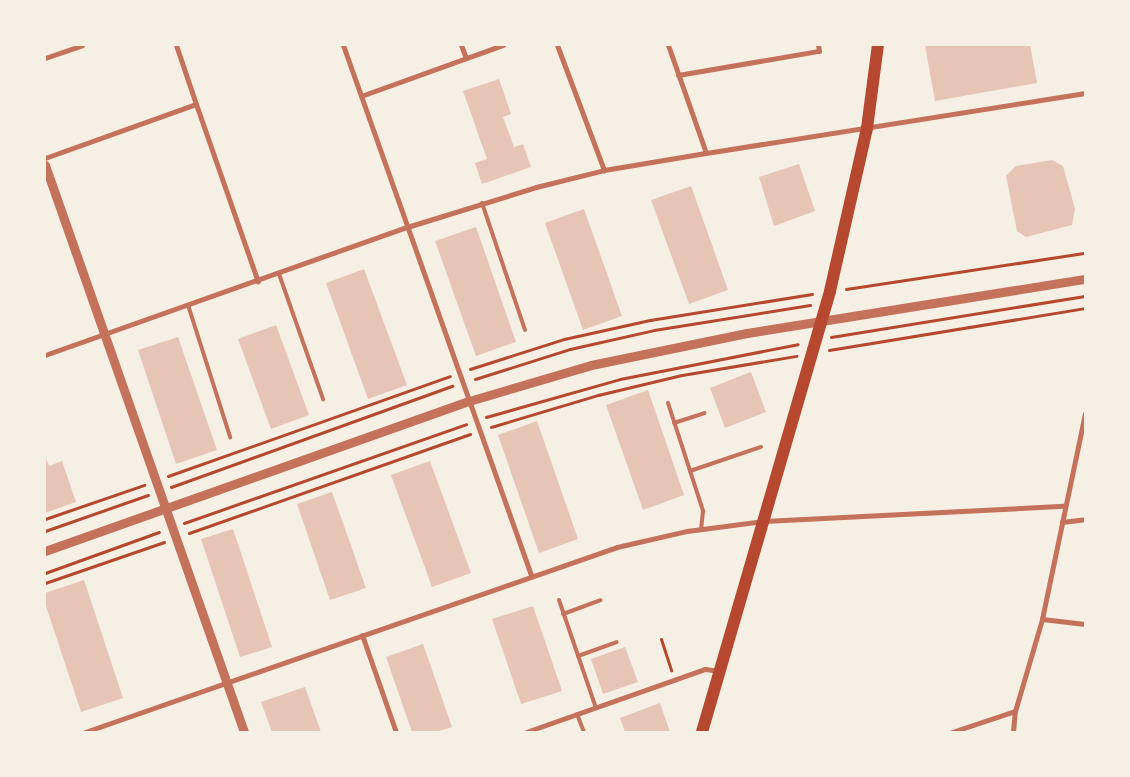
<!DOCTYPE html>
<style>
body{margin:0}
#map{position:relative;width:1130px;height:777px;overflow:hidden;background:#f6efe4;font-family:"Fira Sans Condensed",sans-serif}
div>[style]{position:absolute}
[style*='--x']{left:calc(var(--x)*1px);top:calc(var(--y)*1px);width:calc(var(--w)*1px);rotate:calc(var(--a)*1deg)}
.building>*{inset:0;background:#e6c5b7}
.path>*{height:3px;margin:-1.5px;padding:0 1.5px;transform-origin:1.5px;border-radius:1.5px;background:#b5482f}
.service>*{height:4px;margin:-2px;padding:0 2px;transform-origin:2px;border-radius:2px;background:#c5725c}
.minor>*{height:5px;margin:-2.5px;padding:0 2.5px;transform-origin:2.5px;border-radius:2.5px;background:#c5725c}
.tertiary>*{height:9px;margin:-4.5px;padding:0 4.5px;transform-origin:4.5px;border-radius:4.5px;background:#c5725c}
.primary>*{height:12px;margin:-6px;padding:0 6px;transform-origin:6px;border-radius:6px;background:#b5482f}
span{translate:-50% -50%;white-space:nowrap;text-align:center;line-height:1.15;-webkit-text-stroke:5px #f6efe4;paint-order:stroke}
.frame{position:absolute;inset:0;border:46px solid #f6efe4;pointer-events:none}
</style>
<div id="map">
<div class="building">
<div style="clip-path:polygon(925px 45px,1030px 45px,1037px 83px,935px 101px)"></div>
<div style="clip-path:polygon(499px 79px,511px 114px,503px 117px,514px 147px,523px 144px,531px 167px,482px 184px,475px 163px,487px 159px,463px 91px)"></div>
<div style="clip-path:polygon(1052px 160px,1063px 166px,1075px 209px,1072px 225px,1026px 237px,1017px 231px,1006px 176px,1016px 166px)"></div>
<div style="clip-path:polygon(799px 164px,815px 211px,774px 226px,759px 177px)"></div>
<div style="clip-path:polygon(691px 186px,728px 290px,689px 304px,651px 200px)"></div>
<div style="clip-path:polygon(584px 209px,622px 316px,583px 330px,545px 223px)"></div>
<div style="clip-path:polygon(476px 227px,516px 342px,476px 356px,435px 241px)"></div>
<div style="clip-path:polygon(364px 269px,407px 385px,368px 399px,326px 283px)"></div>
<div style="clip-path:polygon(276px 325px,309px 415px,271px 429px,238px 339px)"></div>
<div style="clip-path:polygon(178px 337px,217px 450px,176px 464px,138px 350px)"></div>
<div style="clip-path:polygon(751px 372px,766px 412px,725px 428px,710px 388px)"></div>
<div style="clip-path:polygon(648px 390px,684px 495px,643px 510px,606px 405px)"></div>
<div style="clip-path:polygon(537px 421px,578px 539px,539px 553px,498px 435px)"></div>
<div style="clip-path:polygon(45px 456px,49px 466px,62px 461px,76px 502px,45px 513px)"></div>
<div style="clip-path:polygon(430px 461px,471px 573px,432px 587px,391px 475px)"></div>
<div style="clip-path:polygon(332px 492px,366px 588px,330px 600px,297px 504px)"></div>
<div style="clip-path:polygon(233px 529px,272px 647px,240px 657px,201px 539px)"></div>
<div style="clip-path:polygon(84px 580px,123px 698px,81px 712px,45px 603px,45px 593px)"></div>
<div style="clip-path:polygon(533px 606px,562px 691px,521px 704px,492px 619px)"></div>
<div style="clip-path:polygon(423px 644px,452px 727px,436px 732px,412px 732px,386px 657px)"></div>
<div style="clip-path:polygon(625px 647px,638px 682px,603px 694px,591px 659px)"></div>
<div style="clip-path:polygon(305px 687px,321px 732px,272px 732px,261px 702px)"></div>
<div style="clip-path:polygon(660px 703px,670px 732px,625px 732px,620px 718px)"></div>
</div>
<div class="path">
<div style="--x:846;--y:289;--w:242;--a:-8.6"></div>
<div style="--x:831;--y:337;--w:257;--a:-9.2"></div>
<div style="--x:829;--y:350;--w:259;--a:-9.3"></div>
<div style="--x:470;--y:369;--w:99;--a:-17.7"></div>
<div style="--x:564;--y:339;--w:88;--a:-12.5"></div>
<div style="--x:650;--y:320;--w:164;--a:-9.1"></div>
<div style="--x:475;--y:379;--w:100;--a:-17.5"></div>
<div style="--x:570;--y:349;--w:86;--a:-12.7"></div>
<div style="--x:654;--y:330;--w:158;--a:-9.1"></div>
<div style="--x:486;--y:417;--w:139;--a:-15.8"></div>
<div style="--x:620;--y:379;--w:181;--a:-11.1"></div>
<div style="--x:491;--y:427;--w:112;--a:-16.7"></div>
<div style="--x:598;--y:395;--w:86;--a:-13.4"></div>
<div style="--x:682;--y:375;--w:116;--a:-9.5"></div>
<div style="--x:168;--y:476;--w:299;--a:-19.5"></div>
<div style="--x:171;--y:487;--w:299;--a:-19.8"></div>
<div style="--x:45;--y:519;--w:105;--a:-19"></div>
<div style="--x:184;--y:523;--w:299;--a:-19.3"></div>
<div style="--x:45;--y:531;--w:109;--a:-19.3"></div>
<div style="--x:189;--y:533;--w:298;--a:-19.4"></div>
<div style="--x:45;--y:573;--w:121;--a:-19.8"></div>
<div style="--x:45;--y:583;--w:126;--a:-19"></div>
<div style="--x:661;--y:639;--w:33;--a:72"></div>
</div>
<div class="service">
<div style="--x:482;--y:203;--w:134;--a:71.3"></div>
<div style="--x:279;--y:274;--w:133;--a:70.6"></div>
<div style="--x:188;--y:305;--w:139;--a:72.3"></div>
<div style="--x:668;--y:403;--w:114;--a:72"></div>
<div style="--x:703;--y:511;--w:18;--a:96"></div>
<div style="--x:674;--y:423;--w:32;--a:-18"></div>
<div style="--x:690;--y:471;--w:75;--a:-18.7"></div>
<div style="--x:559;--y:600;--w:114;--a:71.1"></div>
<div style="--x:563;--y:614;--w:40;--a:-20.2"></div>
<div style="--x:578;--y:656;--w:41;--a:-19.7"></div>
<div style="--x:577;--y:714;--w:19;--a:69"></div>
</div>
<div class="minor">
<div style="--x:176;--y:45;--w:62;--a:71.3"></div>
<div style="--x:343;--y:45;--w:562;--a:70.47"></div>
<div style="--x:461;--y:45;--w:14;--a:69"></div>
<div style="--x:557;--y:45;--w:134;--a:69.4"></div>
<div style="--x:668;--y:45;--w:114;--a:70.6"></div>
<div style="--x:45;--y:58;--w:39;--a:-19"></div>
<div style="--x:678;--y:75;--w:143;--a:-9.7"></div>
<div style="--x:819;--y:51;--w:6;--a:-99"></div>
<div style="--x:361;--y:96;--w:151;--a:-19.8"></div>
<div style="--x:45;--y:158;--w:160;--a:-19.7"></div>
<div style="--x:196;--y:104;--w:188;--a:70.8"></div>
<div style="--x:45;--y:355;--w:384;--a:-19.5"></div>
<div style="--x:407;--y:227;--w:135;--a:-17.2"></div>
<div style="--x:536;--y:187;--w:70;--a:-14"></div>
<div style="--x:604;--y:170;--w:103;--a:-9.5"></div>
<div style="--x:706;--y:153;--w:384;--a:-9"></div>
<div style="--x:1062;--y:522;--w:23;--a:-7"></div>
<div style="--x:1042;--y:619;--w:43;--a:6.6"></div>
<div style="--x:362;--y:635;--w:103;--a:70.7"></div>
<div style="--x:85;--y:732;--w:563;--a:-19.17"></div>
<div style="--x:617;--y:547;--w:72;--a:-12.9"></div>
<div style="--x:687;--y:531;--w:78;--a:-7.4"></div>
<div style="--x:764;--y:521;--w:300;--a:-2.9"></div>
<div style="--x:526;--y:732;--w:190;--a:-19.4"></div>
<div style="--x:705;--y:669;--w:15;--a:8"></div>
<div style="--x:952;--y:732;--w:66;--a:-18.4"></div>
<div style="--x:1013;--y:732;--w:21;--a:-85"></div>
<div style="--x:1015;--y:711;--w:96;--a:-73.6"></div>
<div style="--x:1042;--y:619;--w:210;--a:-78.2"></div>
</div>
<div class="tertiary">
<div style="--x:45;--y:165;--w:601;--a:70.66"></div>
<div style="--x:45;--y:551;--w:450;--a:-19.5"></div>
<div style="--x:469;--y:401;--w:127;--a:-16.4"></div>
<div style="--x:591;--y:365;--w:159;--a:-11.6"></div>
<div style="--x:747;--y:333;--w:342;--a:-9.1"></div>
</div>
<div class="primary">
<div style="--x:702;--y:732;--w:459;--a:-73.8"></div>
<div style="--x:830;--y:291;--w:167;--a:-77.2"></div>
<div style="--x:867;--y:128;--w:84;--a:-82.5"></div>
</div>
<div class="frame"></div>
</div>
